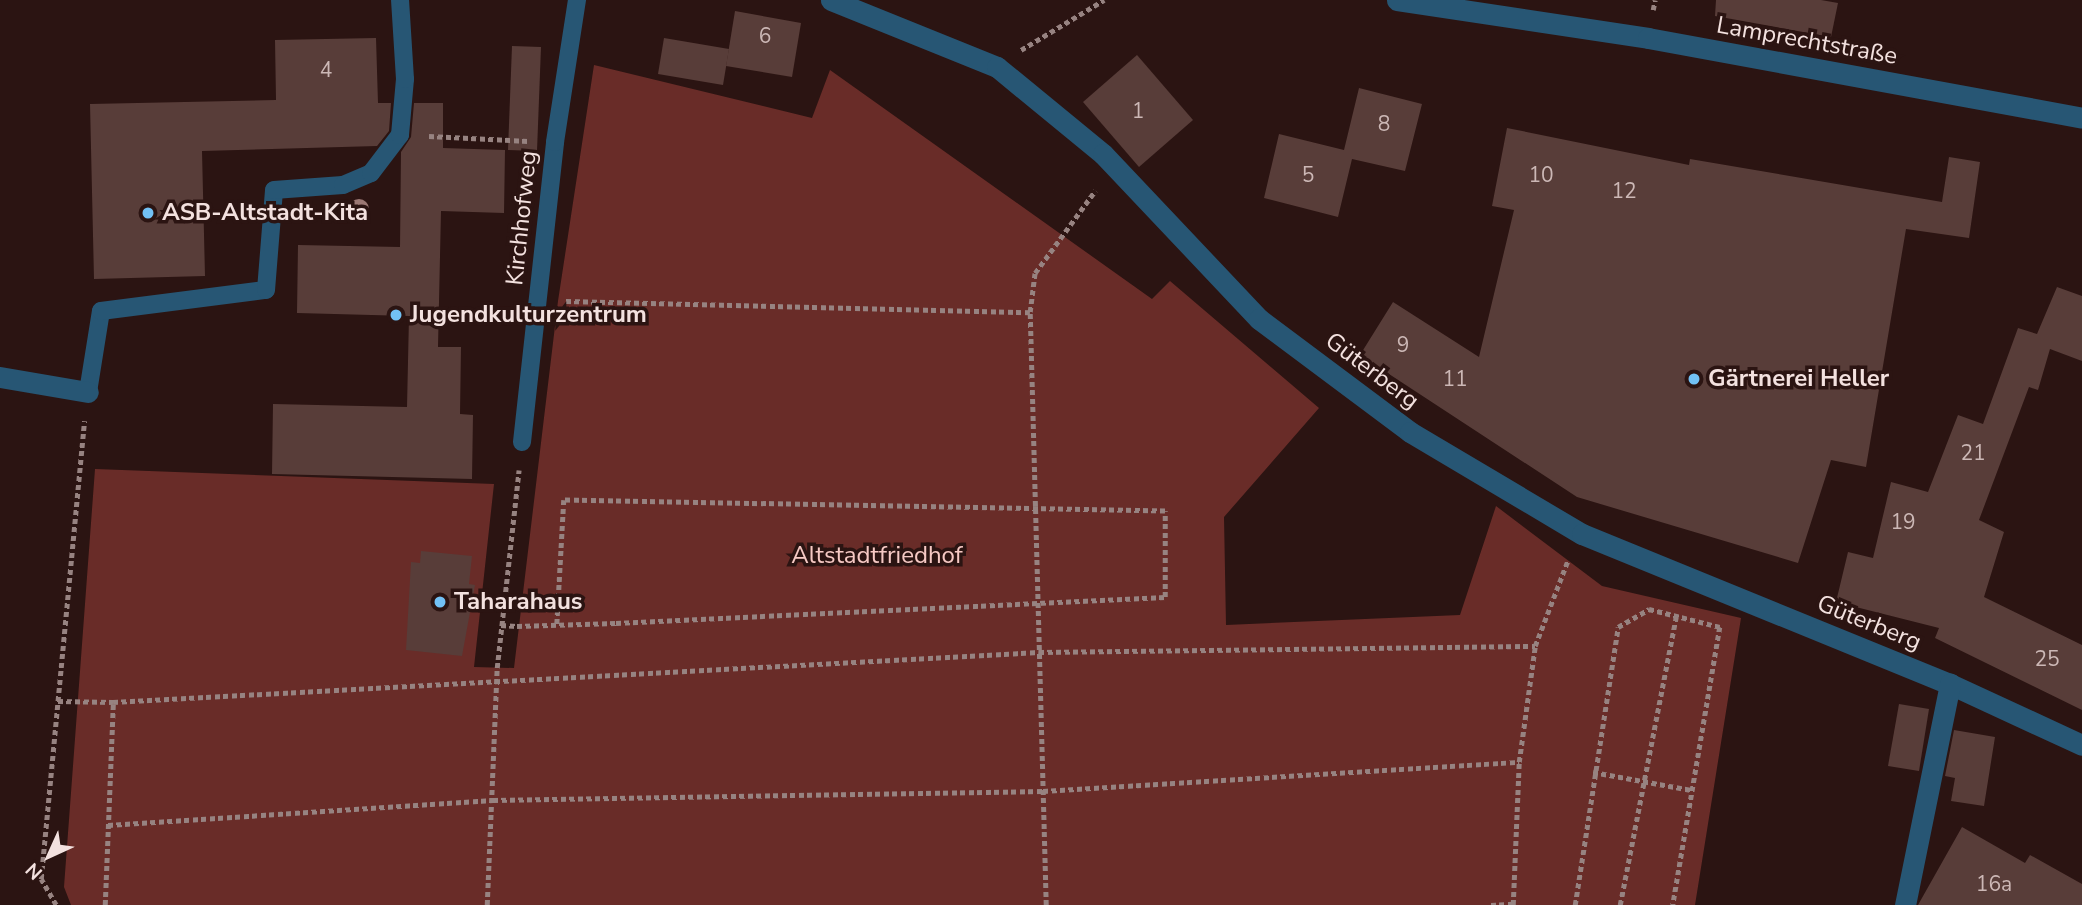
<!DOCTYPE html>
<meta charset="utf-8">
<style>
body{margin:0}
#map{position:relative;width:2082px;height:905px;overflow:hidden;background:#2b1412;font-family:"Nunito Sans",sans-serif}
div>[style]{position:absolute}
[style*='--x']{left:calc(var(--x)*1px);top:calc(var(--y)*1px);width:calc(var(--w)*1px);rotate:calc(var(--a)*1deg)}
.green>*{inset:0;background:#692c28}
.building>*{inset:0;background:#583d39}
.path>*{height:4.5px;margin-top:-2.25px;transform-origin:0;background:repeating-linear-gradient(90deg,#978381 0 5px,transparent 0 8.5px)}
.lane>*{height:18px;margin:-9px;padding:0 9px;transform-origin:9px;border-radius:9px;background:#275674}
.street>*{height:21px;margin:-10.5px;padding:0 10.5px;transform-origin:10.5px;border-radius:10.5px;background:#275674}
.trees>*{width:20px;height:20px;margin:-10px;border-radius:50%;background:#9b7874}
.dots>*{width:19px;height:19px;translate:-50% -50%;box-sizing:border-box;border:4px solid #2b1412;border-radius:50%}
span{translate:-50% -50%;white-space:nowrap;text-align:center;line-height:1.15;-webkit-text-stroke:7px #2b1412;paint-order:stroke}
.number-label{font-size:21px;color:#ccb8b6}
.number-label span{-webkit-text-stroke-width:0}
.street-label{font-size:24px;color:#f3e1df}
.poi-label{font-size:24px;color:#f3e1df;font-weight:700}
.left{translate:0 -50%;text-align:left}
.park-label{font-size:24px;color:#f6c9c4}
.north{position:absolute;left:14px;top:821px;width:70px;height:70px;-webkit-text-stroke:5px #2b1412;paint-order:stroke;rotate:225deg;font-size:19px;font-weight:700;line-height:28px;text-align:center;color:#f3e1df}
.north::after{content:'';display:block;margin:auto;width:24px;height:32px;background:#f3e1df;clip-path:polygon(50% 0,100% 100%,50% 72%,0 100%)}
</style>
<div id="map">
<div class="green">
<div style="clip-path:polygon(594px 65px,812px 118px,830px 70px,1152px 299px,1170px 281px,1319px 408px,1224px 517px,1226px 625px,1460px 615px,1496px 506px,1602px 586px,1741px 618px,1695px 905px,71px 905px,64px 887px,95px 469px,494px 484px,474px 667px,514px 668px,558px 301px)"></div>
</div>
<div class="building">
<div style="clip-path:polygon(1716px 0,1821px 0,1838px 3px,1831px 37px,1715px 16px)"></div>
<div style="clip-path:polygon(735px 11px,801px 23px,792px 77px,726px 66px)"></div>
<div style="clip-path:polygon(376px 38px,378px 103px,391px 103px,389px 131px,377px 146px,202px 151px,205px 276px,94px 279px,90px 104px,276px 100px,275px 40px)"></div>
<div style="clip-path:polygon(664px 38px,729px 49px,723px 85px,658px 74px)"></div>
<div style="clip-path:polygon(512px 46px,541px 47px,537px 151px,508px 150px)"></div>
<div style="clip-path:polygon(1137px 55px,1193px 120px,1139px 167px,1083px 102px)"></div>
<div style="clip-path:polygon(1359px 88px,1422px 104px,1405px 171px,1352px 159px,1338px 217px,1264px 198px,1279px 134px,1344px 150px)"></div>
<div style="clip-path:polygon(414px 103px,443px 103px,443px 148px,505px 150px,504px 213px,441px 211px,438px 347px,461px 347px,460px 414px,473px 415px,472px 479px,272px 474px,273px 404px,407px 407px,409px 316px,297px 313px,298px 245px,400px 247px,401px 152px,411px 137px)"></div>
<div style="clip-path:polygon(1507px 128px,1689px 165px,1690px 159px,1942px 202px,1949px 157px,1980px 162px,1969px 238px,1906px 229px,1866px 467px,1831px 460px,1798px 563px,1577px 497px,1360px 355px,1393px 302px,1479px 357px,1514px 210px,1492px 206px)"></div>
<div style="clip-path:polygon(2057px 287px,2082px 296px,2082px 361px,2050px 349px,2038px 390px,2029px 387px,1979px 520px,2004px 532px,1984px 597px,2082px 645px,2082px 710px,1935px 638px,1939px 628px,1836px 602px,1848px 552px,1873px 558px,1891px 482px,1928px 492px,1958px 415px,1983px 424px,2018px 328px,2037px 334px)"></div>
<div style="clip-path:polygon(421px 551px,472px 556px,469px 584px,475px 585px,462px 656px,406px 650px,411px 562px,420px 563px)"></div>
<div style="clip-path:polygon(1899px 704px,1929px 709px,1919px 771px,1888px 766px)"></div>
<div style="clip-path:polygon(1954px 730px,1995px 737px,1984px 806px,1951px 801px,1955px 778px,1945px 776px)"></div>
<div style="clip-path:polygon(1962px 827px,2025px 863px,2030px 855px,2082px 884px,2082px 905px,1918px 905px)"></div>
</div>
<div class="path">
<div style="--x:1653;--y:10;--w:10;--a:-79"></div>
<div style="--x:1021;--y:50;--w:97;--a:-31.1"></div>
<div style="--x:429;--y:136;--w:99;--a:2.9"></div>
<div style="--x:566;--y:301;--w:464;--a:1.4"></div>
<div style="--x:501;--y:625;--w:16;--a:4"></div>
<div style="--x:517;--y:626;--w:99;--a:-1.7"></div>
<div style="--x:616;--y:623;--w:550;--a:-2.71"></div>
<div style="--x:1165;--y:597;--w:86;--a:-90"></div>
<div style="--x:1165;--y:511;--w:601;--a:-178.95"></div>
<div style="--x:564;--y:500;--w:124;--a:93.2"></div>
<div style="--x:58;--y:701;--w:55;--a:1"></div>
<div style="--x:1593;--y:772;--w:100;--a:10.4"></div>
<div style="--x:108;--y:825;--w:386;--a:-3.7"></div>
<div style="--x:493;--y:800;--w:550;--a:-0.94"></div>
<div style="--x:1043;--y:791;--w:477;--a:-3.5"></div>
<div style="--x:56;--y:905;--w:30;--a:-120"></div>
<div style="--x:41;--y:879;--w:460;--a:-84.6"></div>
<div style="--x:105;--y:905;--w:203;--a:-87.7"></div>
<div style="--x:113;--y:702;--w:927;--a:-3.09"></div>
<div style="--x:1039;--y:652;--w:496;--a:-0.7"></div>
<div style="--x:487;--y:905;--w:237;--a:-87.6"></div>
<div style="--x:497;--y:668;--w:199;--a:-83.7"></div>
<div style="--x:1046;--y:905;--w:593;--a:-91.55"></div>
<div style="--x:1030;--y:312;--w:39;--a:-83"></div>
<div style="--x:1035;--y:273;--w:102;--a:-53.8"></div>
<div style="--x:1491;--y:905;--w:22;--a:-3"></div>
<div style="--x:1513;--y:905;--w:143;--a:-87.6"></div>
<div style="--x:1519;--y:762;--w:117;--a:-82.1"></div>
<div style="--x:1535;--y:646;--w:92;--a:-69"></div>
<div style="--x:1575;--y:905;--w:281;--a:-81.2"></div>
<div style="--x:1618;--y:627;--w:36;--a:-30"></div>
<div style="--x:1649;--y:609;--w:73;--a:14.2"></div>
<div style="--x:1720;--y:627;--w:282;--a:99.6"></div>
<div style="--x:1620;--y:905;--w:294;--a:-79"></div>
</div>
<div class="lane">
<div style="--x:88;--y:392;--w:82;--a:-80.9"></div>
<div style="--x:101;--y:311;--w:166;--a:-7.3"></div>
<div style="--x:266;--y:290;--w:100;--a:-85.4"></div>
<div style="--x:274;--y:190;--w:69;--a:-4.1"></div>
<div style="--x:343;--y:185;--w:30;--a:-23"></div>
<div style="--x:371;--y:173;--w:48;--a:-52.7"></div>
<div style="--x:400;--y:135;--w:56;--a:-84.9"></div>
<div style="--x:405;--y:79;--w:79;--a:-93.6"></div>
<div style="--x:522;--y:442;--w:302;--a:-83.7"></div>
<div style="--x:555;--y:142;--w:144;--a:-81.2"></div>
</div>
<div class="street">
<div style="--x:831;--y:0;--w:179;--a:22"></div>
<div style="--x:997;--y:67;--w:137;--a:39.4"></div>
<div style="--x:1103;--y:154;--w:227;--a:46.6"></div>
<div style="--x:1259;--y:319;--w:189;--a:36.8"></div>
<div style="--x:1410;--y:432;--w:200;--a:30.7"></div>
<div style="--x:1582;--y:534;--w:397;--a:22.2"></div>
<div style="--x:1950;--y:684;--w:145;--a:24.8"></div>
<div style="--x:1397;--y:0;--w:254;--a:8.6"></div>
<div style="--x:1648;--y:38;--w:441;--a:10.4"></div>
<div style="--x:0;--y:377;--w:89;--a:9.7"></div>
<div style="--x:1905;--y:905;--w:226;--a:-78.5"></div>
</div>
<div class="trees">
<div style="left:359px;top:209px"></div>
</div>
<div class="dots">
<div style="left:148px;top:213px;background:#72c1f5"></div>
<div style="left:396px;top:315px;background:#72c1f5"></div>
<div style="left:1694px;top:379px;background:#72c1f5"></div>
<div style="left:440px;top:602px;background:#72c1f5"></div>
</div>
<div class="number-label">
<span style="left:765px;top:36px">6</span>
<span style="left:326px;top:70px">4</span>
<span style="left:1138px;top:111px">1</span>
<span style="left:1384px;top:124px">8</span>
<span style="left:1308px;top:175px">5</span>
<span style="left:1541px;top:175px">10</span>
<span style="left:1624px;top:191px">12</span>
<span style="left:1403px;top:345px">9</span>
<span style="left:1455px;top:379px">11</span>
<span style="left:1973px;top:453px">21</span>
<span style="left:1903px;top:522px">19</span>
<span style="left:2047px;top:659px">25</span>
<span style="left:1994px;top:884px">16a</span>
</div>
<div class="street-label">
<span style="left:1807px;top:41px;rotate:10deg">Lamprechtstraße</span>
<span style="left:522px;top:218px;rotate:-84deg">Kirchhofweg</span>
<span style="left:1372px;top:371px;rotate:37deg">Güterberg</span>
<span style="left:1869px;top:623px;rotate:22deg">Güterberg</span>
</div>
<div class="poi-label">
<span class="left" style="left:162px;top:213px">ASB-Altstadt-Kita</span>
<span class="left" style="left:410px;top:315px">Jugendkulturzentrum</span>
<span class="left" style="left:1708px;top:379px">Gärtnerei Heller</span>
<span class="left" style="left:454px;top:602px">Taharahaus</span>
</div>
<div class="park-label">
<span style="left:877px;top:556px">Altstadtfriedhof</span>
</div>
<div class="north">N</div>
</div>
